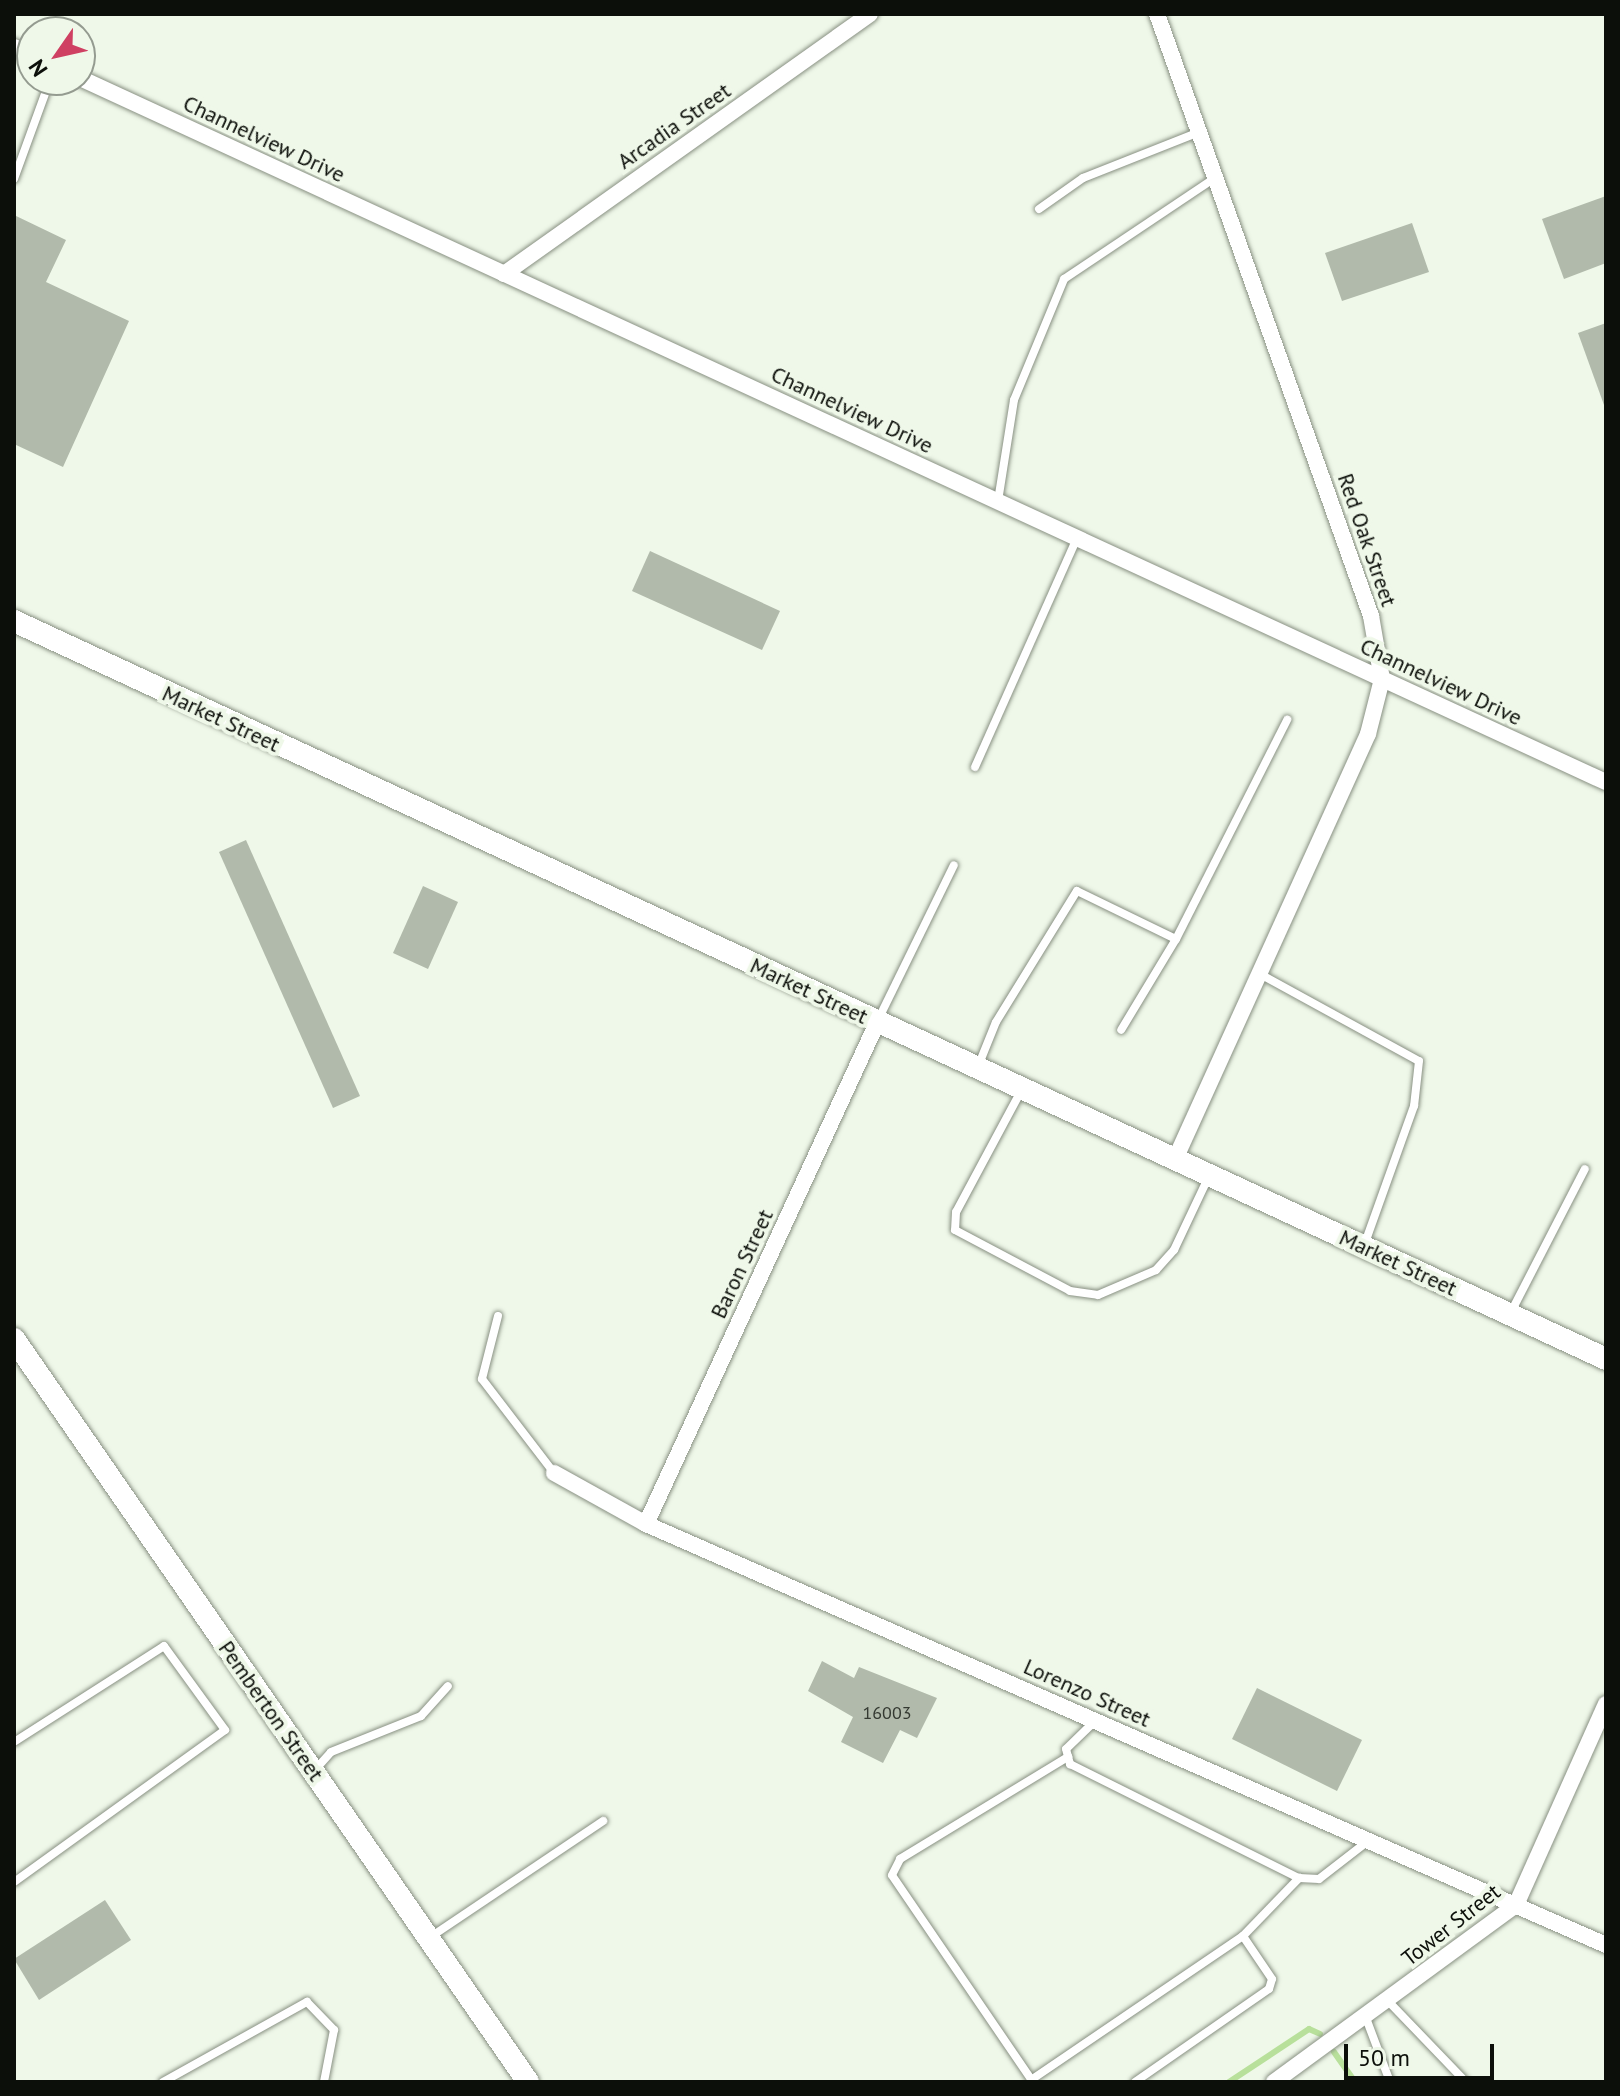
<!DOCTYPE html>
<style>
body{margin:0}
#map{position:relative;width:1620px;height:2096px;overflow:hidden;background:#eff8e9;font-family:"PT Sans",sans-serif}
div>[style]{position:absolute}
[style*='--x']{left:calc(var(--x)*1px);top:calc(var(--y)*1px);width:calc(var(--w)*1px);rotate:calc(var(--a)*1deg)}
.stream>*{height:6px;margin:-3px;padding:0 3px;transform-origin:3px;border-radius:3px;background:#b8e09b}
.building>*{inset:0;background:#b1baab}
.roads{filter:drop-shadow(0 0 2px #889082) drop-shadow(0 0 2px #889082)}
.lane>*{height:8px;margin:-4px;padding:0 4px;transform-origin:4px;border-radius:4px;background:#fff}
.street>*{height:16px;margin:-8px;padding:0 8px;transform-origin:8px;border-radius:8px;background:#fff}
.secondary>*{height:22px;margin:-11px;padding:0 11px;transform-origin:11px;border-radius:11px;background:#fff}
span{translate:-50% -50%;white-space:nowrap;text-align:center;line-height:1.15;-webkit-text-stroke:8px #eff8e9;paint-order:stroke}
.number-label{font-size:18px;color:#353a32}
.number-label span{-webkit-text-stroke-width:0}
.street-label{font-size:22px;color:#0c0f0a}
.frame{position:absolute;inset:0;border:16px solid #0c0f0a;pointer-events:none}
.north{position:absolute;left:16px;top:16px;width:80px;height:80px;box-sizing:border-box;background:#eff8e9;border:2px solid #949b90;border-radius:50%;rotate:236deg;font-size:22px;font-weight:700;line-height:32px;text-align:center;color:#0c0f0a}
.north::after{content:'';display:block;margin:auto;width:28px;height:36px;background:#cf4062;clip-path:polygon(50% 0,100% 100%,50% 72%,0 100%)}
.scale{position:absolute;left:1344px;top:2044px;width:150px;height:36px;box-sizing:border-box;border:4px solid #0c0f0a;border-top:0;padding-left:10px;font-size:24px;line-height:28px;white-space:nowrap;color:#0c0f0a;-webkit-text-stroke:6px #eff8e9;paint-order:stroke}
</style>
<div id="map">
<div class="stream">
<div style="--x:1334;--y:2052;--w:37;--a:55"></div>
<div style="--x:1229;--y:2082;--w:96;--a:-33.5"></div>
<div style="--x:1309;--y:2029;--w:12;--a:24"></div>
</div>
<div class="building">
<div style="clip-path:polygon(1606px 196px,1606px 263px,1564px 279px,1542px 219px)"></div>
<div style="clip-path:polygon(14px 215px,66px 240px,46px 282px,129px 321px,63px 467px,14px 444px)"></div>
<div style="clip-path:polygon(1412px 223px,1429px 272px,1342px 301px,1325px 253px)"></div>
<div style="clip-path:polygon(1606px 323px,1606px 404px,1604px 405px,1578px 333px)"></div>
<div style="clip-path:polygon(650px 551px,780px 611px,762px 650px,632px 591px)"></div>
<div style="clip-path:polygon(246px 840px,360px 1096px,333px 1108px,219px 852px)"></div>
<div style="clip-path:polygon(423px 886px,458px 902px,428px 969px,393px 953px)"></div>
<div style="clip-path:polygon(822px 1661px,854px 1678px,859px 1667px,937px 1698px,917px 1738px,900px 1730px,883px 1763px,841px 1742px,853px 1717px,808px 1691px)"></div>
<div style="clip-path:polygon(1257px 1688px,1362px 1740px,1337px 1791px,1232px 1739px)"></div>
<div style="clip-path:polygon(105px 1900px,131px 1940px,39px 2000px,14px 1959px)"></div>
</div>
<div class="roads">
<div class="lane">
<div style="--x:14;--y:179;--w:105;--a:-70"></div>
<div style="--x:1039;--y:209;--w:54;--a:-35.2"></div>
<div style="--x:1083;--y:178;--w:125;--a:-21.6"></div>
<div style="--x:998;--y:501;--w:102;--a:-81"></div>
<div style="--x:1014;--y:400;--w:131;--a:-67.5"></div>
<div style="--x:1064;--y:279;--w:182;--a:-33.8"></div>
<div style="--x:975;--y:767;--w:251;--a:-66"></div>
<div style="--x:1176;--y:939;--w:246;--a:-63.1"></div>
<div style="--x:1260;--y:974;--w:181;--a:28.7"></div>
<div style="--x:1419;--y:1061;--w:45;--a:96.3"></div>
<div style="--x:1414;--y:1106;--w:149;--a:109.7"></div>
<div style="--x:879;--y:1018;--w:170;--a:-63.9"></div>
<div style="--x:979;--y:1064;--w:45;--a:-68"></div>
<div style="--x:996;--y:1022;--w:154;--a:-58.3"></div>
<div style="--x:1077;--y:891;--w:110;--a:25.9"></div>
<div style="--x:1176;--y:939;--w:106;--a:121.1"></div>
<div style="--x:1021;--y:1091;--w:137;--a:118.2"></div>
<div style="--x:956;--y:1212;--w:18;--a:93"></div>
<div style="--x:955;--y:1230;--w:130;--a:27.9"></div>
<div style="--x:1070;--y:1291;--w:28;--a:8"></div>
<div style="--x:1098;--y:1295;--w:63;--a:-23.3"></div>
<div style="--x:1156;--y:1270;--w:27;--a:-48"></div>
<div style="--x:1174;--y:1250;--w:82;--a:-64.7"></div>
<div style="--x:1510;--y:1314;--w:163;--a:-62.7"></div>
<div style="--x:498;--y:1316;--w:65;--a:104.3"></div>
<div style="--x:482;--y:1379;--w:118;--a:52.5"></div>
<div style="--x:1095;--y:1721;--w:40;--a:136"></div>
<div style="--x:1066;--y:1749;--w:16;--a:75"></div>
<div style="--x:1070;--y:1764;--w:256;--a:26.5"></div>
<div style="--x:1299;--y:1878;--w:20;--a:3"></div>
<div style="--x:1319;--y:1879;--w:62;--a:-37.8"></div>
<div style="--x:14;--y:1742;--w:178;--a:-32.6"></div>
<div style="--x:164;--y:1646;--w:104;--a:54"></div>
<div style="--x:225;--y:1730;--w:260;--a:144.2"></div>
<div style="--x:314;--y:1771;--w:25;--a:-48"></div>
<div style="--x:331;--y:1752;--w:97;--a:-21.8"></div>
<div style="--x:421;--y:1716;--w:40;--a:-48"></div>
<div style="--x:429;--y:1938;--w:210;--a:-33.9"></div>
<div style="--x:1388;--y:2001;--w:112;--a:46.1"></div>
<div style="--x:1366;--y:2018;--w:68;--a:69.4"></div>
<div style="--x:1031;--y:2080;--w:256;--a:-34.2"></div>
<div style="--x:163;--y:2082;--w:165;--a:-29.1"></div>
<div style="--x:307;--y:2002;--w:39;--a:46"></div>
<div style="--x:334;--y:2030;--w:53;--a:100.9"></div>
<div style="--x:1033;--y:2082;--w:250;--a:-124.3"></div>
<div style="--x:892;--y:1875;--w:18;--a:-63"></div>
<div style="--x:900;--y:1859;--w:197;--a:-31.3"></div>
<div style="--x:1135;--y:2082;--w:163;--a:-34.8"></div>
<div style="--x:1269;--y:1989;--w:10;--a:-73"></div>
<div style="--x:1272;--y:1979;--w:52;--a:-124"></div>
<div style="--x:1243;--y:1936;--w:81;--a:-46"></div>
</div>
<div class="street">
<div style="--x:1157;--y:14;--w:639;--a:70.43"></div>
<div style="--x:1371;--y:616;--w:64;--a:80.1"></div>
<div style="--x:1382;--y:679;--w:57;--a:104.3"></div>
<div style="--x:1368;--y:734;--w:468;--a:114.4"></div>
<div style="--x:14;--y:47;--w:20;--a:27"></div>
<div style="--x:80;--y:78;--w:1681;--a:24.77"></div>
<div style="--x:504;--y:274;--w:449;--a:-35.4"></div>
<div style="--x:554;--y:1473;--w:105;--a:29"></div>
<div style="--x:646;--y:1524;--w:1048;--a:23.68"></div>
<div style="--x:646;--y:1524;--w:552;--a:-65.25"></div>
<div style="--x:1274;--y:2082;--w:300;--a:-36.2"></div>
<div style="--x:1516;--y:1905;--w:220;--a:-65.9"></div>
</div>
<div class="secondary">
<div style="--x:14;--y:621;--w:1755;--a:24.87"></div>
<div style="--x:14;--y:1339;--w:903;--a:55.32"></div>
</div>
</div>
<div class="number-label">
<span style="left:887px;top:1713px">16003</span>
</div>
<div class="street-label">
<span style="left:674px;top:126px;rotate:-35deg">Arcadia Street</span>
<span style="left:264px;top:139px;rotate:25deg">Channelview Drive</span>
<span style="left:852px;top:410px;rotate:25deg">Channelview Drive</span>
<span style="left:1367px;top:540px;rotate:71deg">Red Oak Street</span>
<span style="left:1441px;top:682px;rotate:25deg">Channelview Drive</span>
<span style="left:221px;top:719px;rotate:25deg">Market Street</span>
<span style="left:809px;top:991px;rotate:25deg">Market Street</span>
<span style="left:1398px;top:1263px;rotate:25deg">Market Street</span>
<span style="left:742px;top:1264px;rotate:-65deg">Baron Street</span>
<span style="left:1087px;top:1693px;rotate:24deg">Lorenzo Street</span>
<span style="left:271px;top:1711px;rotate:55deg">Pemberton Street</span>
<span style="left:1451px;top:1925px;rotate:-38deg">Tower Street</span>
</div>
<div class="frame"></div>
<div class="north">N</div>
<div class="scale">50 m</div>
</div>
